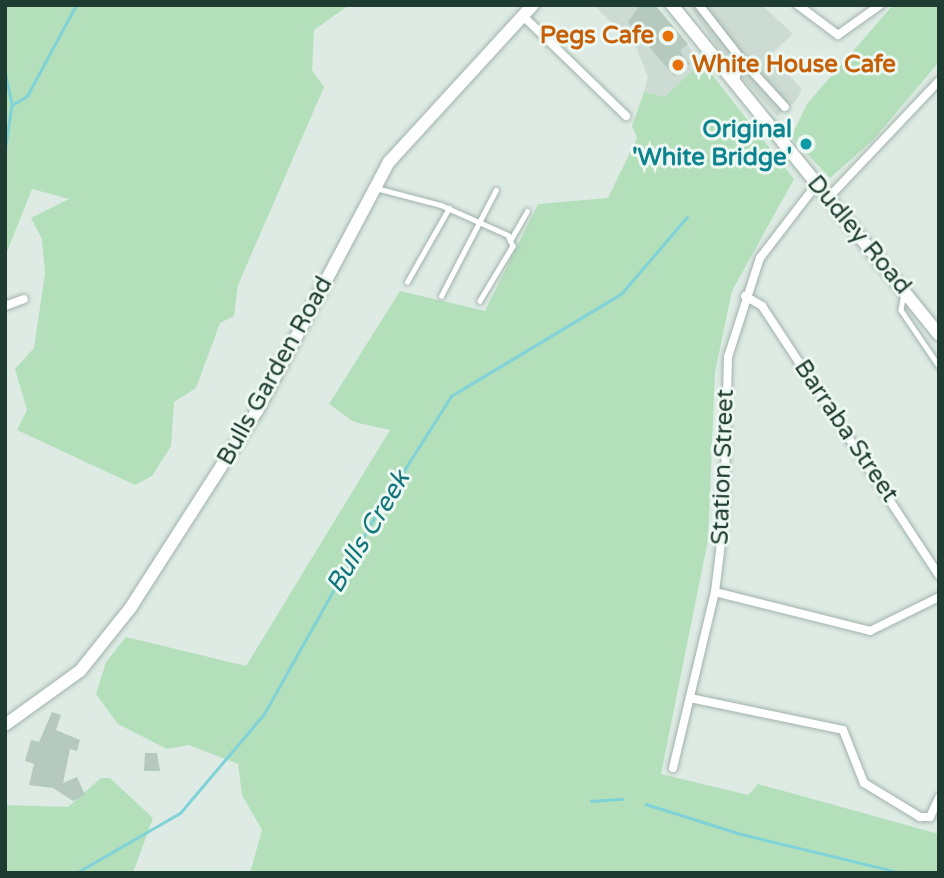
<!DOCTYPE html>
<style>
body{margin:0}
#map{position:relative;width:944px;height:878px;overflow:hidden;background:#deebe4;font-family:"Varela Round",sans-serif}
div>[style]{position:absolute}
[style*='--x']{left:calc(var(--x)*1px);top:calc(var(--y)*1px);width:calc(var(--w)*1px);rotate:calc(var(--a)*1deg)}
.built>*{inset:0;background:#ccdbd3}
.green>*{inset:0;background:#b4dfbb}
.stream>*{height:2.5px;margin:-1.25px;padding:0 1.25px;transform-origin:1.25px;border-radius:1.25px;background:#7fd2d7}
.building>*{inset:0;background:#b6c9bf}
.roads{filter:drop-shadow(0 0 2px #a1b3ab) drop-shadow(0 0 2px #a1b3ab)}
.service>*{height:4.5px;margin:-2.25px;padding:0 2.25px;transform-origin:2.25px;border-radius:2.25px;background:#fff}
.minor>*{height:8px;margin:-4px;padding:0 4px;transform-origin:4px;border-radius:4px;background:#fff}
.secondary>*{height:12px;margin:-6px;padding:0 6px;transform-origin:6px;border-radius:6px;background:#fff}
.dots>*{width:19px;height:19px;translate:-50% -50%;box-sizing:border-box;border:4px solid #eef8f2;border-radius:50%}
span{translate:-50% -50%;white-space:nowrap;text-align:center;line-height:1.15;-webkit-text-stroke:6px #eef8f2;paint-order:stroke}
.food-label{font-size:24px;color:#c56008;font-weight:700}
.right{translate:-100% -50%;text-align:right}
.left{translate:0 -50%;text-align:left}
.culture-label{font-size:24px;color:#0d838f;font-weight:700}
.street-label{font-size:24px;color:#1e3c31}
.water-label{font-size:26px;color:#13767d;font-style:italic}
.frame{position:absolute;inset:0;border:7px solid #1e3c31;pointer-events:none}
</style>
<div id="map">
<div class="built">
<div style="clip-path:polygon(654px 5px,702px 62px,664px 97px,644px 92px,648px 77px,637px 49px,595px 6px)"></div>
<div style="clip-path:polygon(688px 5px,762px 5px,793px 34px,770px 55px,802px 89px,796px 101px,777px 116px,730px 65px)"></div>
</div>
<div class="green">
<div style="clip-path:polygon(5px 5px,349px 5px,314px 30px,312px 70px,324px 87px,238px 285px,234px 316px,220px 323px,196px 388px,174px 402px,171px 446px,152px 476px,135px 485px,17px 430px,27px 410px,15px 369px,34px 348px,45px 274px,42px 239px,31px 218px,69px 199px,32px 189px,5px 257px)"></div>
<div style="clip-path:polygon(893px 5px,939px 5px,939px 62px,873px 140px,830px 178px,791px 137px,807px 104px)"></div>
<div style="clip-path:polygon(702px 62px,794px 179px,732px 291px,715px 372px,708px 540px,661px 774px,748px 795px,758px 784px,939px 834px,939px 873px,250px 873px,262px 830px,242px 795px,238px 764px,189px 745px,167px 749px,118px 724px,96px 694px,106px 662px,126px 637px,246px 666px,390px 430px,354px 422px,329px 404px,400px 291px,485px 311px,538px 204px,608px 198px,637px 138px,632px 126px,644px 92px,664px 97px)"></div>
<div style="clip-path:polygon(101px 778px,110px 778px,153px 818px,133px 873px,5px 873px,5px 805px,68px 807px)"></div>
</div>
<div class="stream">
<div style="--x:5;--y:71;--w:35;--a:78"></div>
<div style="--x:12;--y:105;--w:48;--a:98.5"></div>
<div style="--x:12;--y:105;--w:17;--a:-31"></div>
<div style="--x:27;--y:96;--w:103;--a:-61.7"></div>
<div style="--x:591;--y:801;--w:31;--a:-4"></div>
<div style="--x:646;--y:804;--w:100;--a:17.5"></div>
<div style="--x:741;--y:834;--w:166;--a:13.6"></div>
<div style="--x:76;--y:873;--w:120;--a:-30"></div>
<div style="--x:180;--y:813;--w:130;--a:-49.7"></div>
<div style="--x:264;--y:714;--w:225;--a:-60.7"></div>
<div style="--x:374;--y:518;--w:144;--a:-57.7"></div>
<div style="--x:451;--y:396;--w:198;--a:-31"></div>
<div style="--x:621;--y:294;--w:101;--a:-49.4"></div>
</div>
<div class="building">
<div style="clip-path:polygon(640px 5px,655px 5px,688px 44px,680px 51px,690px 64px,674px 76px,628px 22px)"></div>
<div style="clip-path:polygon(52px 712px,61px 715px,56px 730px,80px 740px,77px 751px,70px 749px,63px 783px,77px 777px,85px 795px,73px 801px,53px 788px,29px 785px,34px 764px,25px 761px,31px 740px,39px 742px)"></div>
<div style="clip-path:polygon(145px 753px,157px 753px,160px 771px,144px 771px)"></div>
</div>
<div class="roads">
<div class="service">
<div style="--x:376;--y:188;--w:67;--a:14.7"></div>
<div style="--x:441;--y:205;--w:73;--a:24.1"></div>
<div style="--x:508;--y:235;--w:12;--a:66"></div>
<div style="--x:513;--y:246;--w:64;--a:121"></div>
<div style="--x:511;--y:239;--w:32;--a:-60"></div>
<div style="--x:407;--y:282;--w:85;--a:-60.4"></div>
<div style="--x:904;--y:293;--w:17;--a:100"></div>
<div style="--x:901;--y:310;--w:68;--a:55.8"></div>
<div style="--x:441;--y:296;--w:119;--a:-62.6"></div>
</div>
<div class="minor">
<div style="--x:699;--y:5;--w:68;--a:52.1"></div>
<div style="--x:741;--y:59;--w:25;--a:106"></div>
<div style="--x:798;--y:5;--w:50;--a:36.9"></div>
<div style="--x:838;--y:35;--w:52;--a:-35.5"></div>
<div style="--x:525;--y:18;--w:141;--a:44.1"></div>
<div style="--x:741;--y:59;--w:65;--a:47.5"></div>
<div style="--x:828;--y:198;--w:161;--a:-46.5"></div>
<div style="--x:745;--y:296;--w:20;--a:30"></div>
<div style="--x:762;--y:306;--w:322;--a:56.7"></div>
<div style="--x:5;--y:306;--w:20;--a:-20"></div>
<div style="--x:715;--y:592;--w:160;--a:14.1"></div>
<div style="--x:870;--y:631;--w:77;--a:-26.2"></div>
<div style="--x:690;--y:698;--w:156;--a:11.8"></div>
<div style="--x:843;--y:730;--w:57;--a:68.4"></div>
<div style="--x:864;--y:783;--w:66;--a:31.3"></div>
<div style="--x:920;--y:817;--w:10;--a:0"></div>
<div style="--x:930;--y:817;--w:21;--a:-65"></div>
<div style="--x:673;--y:768;--w:181;--a:-76.6"></div>
<div style="--x:715;--y:592;--w:74;--a:-83"></div>
<div style="--x:724;--y:519;--w:162;--a:-88.6"></div>
<div style="--x:728;--y:357;--w:104;--a:-72.1"></div>
<div style="--x:760;--y:258;--w:92;--a:-52.5"></div>
</div>
<div class="secondary">
<div style="--x:672;--y:5;--w:424;--a:51"></div>
<div style="--x:5;--y:725;--w:92;--a:-35.8"></div>
<div style="--x:80;--y:671;--w:82;--a:-51.4"></div>
<div style="--x:131;--y:607;--w:233;--a:-57.3"></div>
<div style="--x:257;--y:411;--w:282;--a:-62.1"></div>
<div style="--x:389;--y:162;--w:213;--a:-47.5"></div>
</div>
</div>
<div class="dots">
<div style="left:668px;top:36px;background:#e8710a"></div>
<div style="left:678px;top:65px;background:#e8710a"></div>
<div style="left:806px;top:144px;background:#0f9aa8"></div>
</div>
<div class="food-label">
<span class="right" style="left:654px;top:36px">Pegs Cafe</span>
<span class="left" style="left:692px;top:65px">White House Cafe</span>
</div>
<div class="culture-label">
<span class="right" style="left:792px;top:144px">Original<br>'White Bridge'</span>
</div>
<div class="street-label">
<span style="left:859px;top:235px;rotate:50deg">Dudley Road</span>
<span style="left:275px;top:371px;rotate:-61deg">Bulls Garden Road</span>
<span style="left:846px;top:431px;rotate:56deg">Barraba Street</span>
<span style="left:723px;top:467px;rotate:-88deg">Station Street</span>
</div>
<div class="water-label">
<span style="left:368px;top:532px;rotate:-59deg">Bulls Creek</span>
</div>
<div class="frame"></div>
</div>
